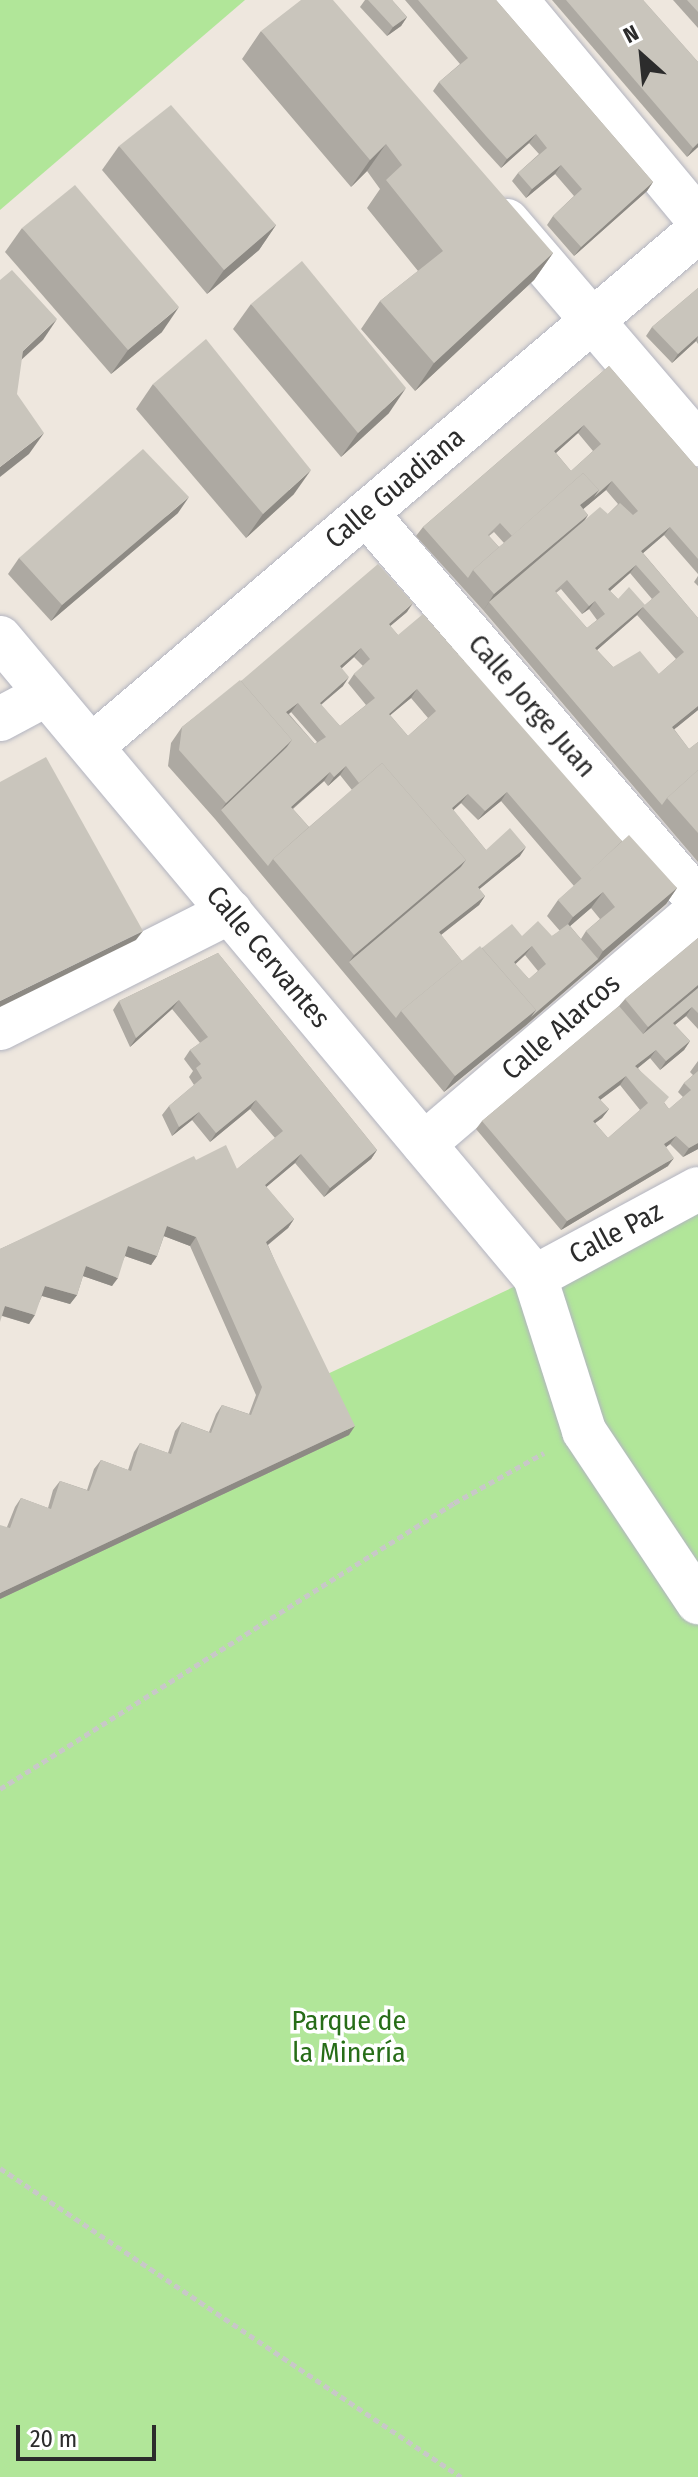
<!DOCTYPE html>
<meta charset="utf-8">
<style>
body{margin:0}
#map{position:relative;width:698px;height:2477px;overflow:hidden;background:#eee7de;font-family:"Fira Sans Condensed",sans-serif}
div>[style]{position:absolute}
[style*='--x']{left:calc(var(--x)*1px);top:calc(var(--y)*1px);width:calc(var(--w)*1px);rotate:calc(var(--a)*1deg)}
.green>*{inset:0;background:#b1e699}
.path>*{height:5px;margin-top:-2.5px;transform-origin:0;background:repeating-linear-gradient(90deg,#c8c8c8 0 6px,transparent 0 10px)}
.roads{filter:drop-shadow(0 0 2px #b2b4c0) drop-shadow(0 0 2px #b2b4c0)}
.street>*{height:44px;margin:-22px;padding:0 22px;transform-origin:22px;border-radius:22px;background:#fff}
.wall>*{inset:0;background:#ada9a2}
.shaded-wall>*{inset:0;background:#8d8a84}
.building>*{inset:0;background:#c9c5bc}
span{translate:-50% -50%;white-space:nowrap;text-align:center;line-height:1.15;-webkit-text-stroke:7px #fff;paint-order:stroke}
.street-label{font-size:28px;color:#2c2c2c}
.park-label{font-size:28px;color:#276d18}
.north{position:absolute;left:602px;top:16px;width:80px;height:80px;-webkit-text-stroke:6px #fff;paint-order:stroke;rotate:333deg;font-size:22px;font-weight:700;line-height:32px;text-align:center;color:#2c2c2c}
.north::after{content:'';display:block;margin:auto;width:28px;height:36px;background:#2c2c2c;clip-path:polygon(50% 0,100% 100%,50% 72%,0 100%)}
.scale{position:absolute;left:16px;top:2425px;width:140px;height:36px;box-sizing:border-box;border:4px solid #2c2c2c;border-top:0;padding-left:10px;font-size:24px;line-height:28px;white-space:nowrap;color:#2c2c2c;-webkit-text-stroke:6px #fff;paint-order:stroke}
</style>
<div id="map">
<div class="green">
<div style="clip-path:polygon(0 0,245px 0,0 210px)"></div>
<div style="clip-path:polygon(698px 1189px,698px 2477px,0 2477px,0 1597px,321px 1377px,535px 1277px)"></div>
</div>
<div class="path">
<div style="--x:0;--y:1789;--w:537;--a:-32.21"></div>
<div style="--x:454;--y:1503;--w:103;--a:-29.1"></div>
<div style="--x:0;--y:2168;--w:555;--a:33.83"></div>
</div>
<div class="roads">
<div class="street">
<div style="--x:516;--y:0;--w:285;--a:50.3"></div>
<div style="--x:507;--y:221;--w:294;--a:49.4"></div>
<div style="--x:366;--y:513;--w:510;--a:49.37"></div>
<div style="--x:0;--y:638;--w:833;--a:50.06"></div>
<div style="--x:535;--y:1277;--w:162;--a:72.3"></div>
<div style="--x:584;--y:1431;--w:206;--a:56.3"></div>
<div style="--x:0;--y:719;--w:53;--a:-28"></div>
<div style="--x:92;--y:746;--w:795;--a:-40.36"></div>
<div style="--x:0;--y:1028;--w:258;--a:-26.8"></div>
<div style="--x:424;--y:1144;--w:360;--a:-40.5"></div>
<div style="--x:535;--y:1277;--w:185;--a:-28.4"></div>
</div>
</div>
<div class="wall">
<div style="clip-path:polygon(365px 0,392px 0,407px 17px,401px 26px,387px 36px,360px 7px)"></div>
<div style="clip-path:polygon(405px 0,496px 0,653px 182px,647px 191px,574px 256px,547px 225px,553px 216px,574px 196px,555px 174px,526px 198px,512px 181px,518px 173px,539px 154px,529px 143px,501px 168px,480px 145px,433px 91px,439px 82px,460px 64px)"></div>
<div style="clip-path:polygon(552px 0,643px 0,698px 62px,698px 147px,687px 157px)"></div>
<div style="clip-path:polygon(673px 0,698px 0,698px 28px)"></div>
<div style="clip-path:polygon(261px 31px,553px 253px,534px 280px,415px 391px,361px 329px,380px 301px,418px 271px,367px 208px,380px 189px,367px 171px,351px 187px,242px 59px)"></div>
<div style="clip-path:polygon(119px 146px,276px 225px,259px 250px,207px 294px,102px 170px)"></div>
<div style="clip-path:polygon(22px 228px,162px 332px,111px 374px,5px 252px)"></div>
<div style="clip-path:polygon(698px 288px,698px 344px,696px 341px,672px 363px,646px 336px,652px 327px)"></div>
<div style="clip-path:polygon(251px 304px,389px 413px,341px 457px,233px 329px)"></div>
<div style="clip-path:polygon(evenodd,609px 366px,698px 469px,698px 574px,664px 535px,643px 553px,698px 618px,698px 710px,674px 729px,689px 749px,698px 742px,698px 862px,483px 610px,416px 536px,423px 527px,609px 366px,578px 433px,593px 451px,571px 471px,556px 453px,578px 433px,609px 366px,606px 490px,618px 504px,608px 514px,585px 520px,588px 515px,583px 509px,606px 490px,609px 366px,494px 532px,504px 543px,499px 547px,489px 536px,494px 532px,609px 366px,630px 573px,652px 599px,645px 605px,618px 599px,610px 591px,630px 573px,609px 366px,561px 589px,582px 614px,589px 609px,597px 620px,587px 628px,556px 593px,561px 589px,609px 366px,637px 615px,676px 659px,659px 674px,613px 667px,597px 650px,637px 615px)"></div>
<div style="clip-path:polygon(153px 384px,294px 494px,246px 538px,136px 409px)"></div>
<div style="clip-path:polygon(178px 513px,51px 621px,8px 574px,19px 558px)"></div>
<div style="clip-path:polygon(698px 576px,698px 586px,694px 582px)"></div>
<div style="clip-path:polygon(evenodd,407px 612px,390px 626px,398px 635px,622px 841px,677px 888px,666px 904px,525px 1026px,444px 1092px,215px 819px,168px 766px,171px 743px,182px 727px,241px 681px,407px 612px,354px 657px,363px 666px,354px 674px,348px 683px,366px 705px,340px 726px,321px 705px,343px 686px,342px 668px,354px 657px,407px 612px,411px 698px,428px 718px,408px 736px,390px 715px,411px 698px,407px 612px,291px 712px,317px 742px,315px 744px,289px 714px,291px 712px,407px 612px,340px 775px,352px 790px,309px 827px,293px 809px,324px 781px,328px 786px,340px 775px,407px 612px,501px 801px,574px 886px,558px 900px,547px 916px,560px 931px,552px 936px,522px 936px,482px 948px,462px 961px,441px 935px,479px 905px,485px 896px,479px 889px,520px 856px,486px 850px,453px 810px,461px 803px,478px 820px,501px 801px,407px 612px,591px 908px,600px 919px,586px 931px,581px 939px,570px 926px,591px 908px,407px 612px,525px 955px,538px 971px,529px 979px,515px 964px,525px 955px)"></div>
<div style="clip-path:polygon(evenodd,698px 938px,698px 1029px,686px 1016px,675px 1025px,690px 1041px,684px 1050px,660px 1070px,650px 1058px,638px 1068px,669px 1109px,683px 1097px,678px 1092px,684px 1083px,693px 1075px,690px 1072px,698px 1061px,698px 1149px,683px 1157px,670px 1144px,666px 1147px,668px 1166px,561px 1230px,476px 1129px,482px 1121px,619px 1006px,625px 999px,698px 938px,620px 1085px,640px 1110px,608px 1138px,595px 1123px,602px 1118px,609px 1109px,600px 1100px,620px 1085px)"></div>
<div style="clip-path:polygon(218px 953px,377px 1150px,371px 1159px,324px 1197px,295px 1163px,266px 1187px,294px 1219px,288px 1228px,268px 1245px,349px 1435px,0 1599px,7px 1527px,15px 1507px,21px 1498px,48px 1508px,53px 1490px,60px 1481px,87px 1490px,94px 1469px,101px 1460px,128px 1470px,134px 1452px,140px 1443px,168px 1453px,175px 1431px,182px 1422px,209px 1432px,216px 1414px,222px 1405px,249px 1414px,256px 1395px,190px 1246px,164px 1236px,157px 1256px,151px 1265px,125px 1256px,112px 1286px,83px 1276px,77px 1295px,70px 1304px,42px 1296px,29px 1324px,2px 1316px,0 1249px,196px 1160px,237px 1169px,275px 1138px,250px 1109px,210px 1142px,192px 1120px,172px 1136px,162px 1115px,169px 1106px,194px 1085px,189px 1077px,193px 1071px,184px 1059px,190px 1050px,200px 1043px,172px 1009px,130px 1047px,113px 1010px,119px 1001px)"></div>
</div>
<div class="shaded-wall">
<div style="clip-path:polygon(407px 17px,401px 26px,387px 36px,393px 27px)"></div>
<div style="clip-path:polygon(536px 134px,529px 143px,501px 168px,507px 159px)"></div>
<div style="clip-path:polygon(698px 143px,698px 147px,687px 157px,693px 148px)"></div>
<div style="clip-path:polygon(386px 144px,367px 171px,351px 187px,370px 160px)"></div>
<div style="clip-path:polygon(561px 165px,555px 174px,526px 198px,532px 189px)"></div>
<div style="clip-path:polygon(653px 182px,647px 191px,574px 256px,581px 247px)"></div>
<div style="clip-path:polygon(276px 225px,259px 250px,207px 294px,224px 270px)"></div>
<div style="clip-path:polygon(553px 253px,534px 280px,415px 391px,434px 363px)"></div>
<div style="clip-path:polygon(179px 307px,162px 332px,111px 374px,128px 350px)"></div>
<div style="clip-path:polygon(57px 319px,43px 340px,8px 372px,23px 351px)"></div>
<div style="clip-path:polygon(698px 336px,696px 341px,672px 363px,678px 354px)"></div>
<div style="clip-path:polygon(406px 388px,389px 413px,341px 457px,358px 433px)"></div>
<div style="clip-path:polygon(584px 425px,578px 433px,548px 460px,554px 451px)"></div>
<div style="clip-path:polygon(44px 433px,29px 454px,0 477px,0 467px)"></div>
<div style="clip-path:polygon(311px 470px,294px 494px,246px 538px,263px 514px)"></div>
<div style="clip-path:polygon(612px 481px,606px 490px,569px 521px,580px 505px,599px 490px)"></div>
<div style="clip-path:polygon(189px 497px,178px 513px,51px 621px,62px 605px)"></div>
<div style="clip-path:polygon(588px 515px,577px 531px,489px 602px,483px 611px,494px 594px)"></div>
<div style="clip-path:polygon(670px 527px,664px 535px,635px 560px,641px 551px)"></div>
<div style="clip-path:polygon(636px 565px,630px 573px,602px 598px,608px 589px)"></div>
<div style="clip-path:polygon(595px 601px,589px 609px,582px 614px,589px 606px)"></div>
<div style="clip-path:polygon(413px 603px,407px 612px,382px 633px,389px 624px)"></div>
<div style="clip-path:polygon(643px 607px,637px 615px,589px 657px,595px 648px)"></div>
<div style="clip-path:polygon(361px 648px,354px 657px,334px 675px,340px 666px)"></div>
<div style="clip-path:polygon(349px 677px,343px 686px,313px 711px,320px 703px)"></div>
<div style="clip-path:polygon(417px 689px,411px 698px,382px 722px,389px 714px)"></div>
<div style="clip-path:polygon(298px 703px,291px 712px,280px 721px,286px 712px)"></div>
<div style="clip-path:polygon(698px 706px,698px 710px,666px 736px,672px 727px)"></div>
<div style="clip-path:polygon(292px 740px,280px 756px,221px 810px,226px 803px)"></div>
<div style="clip-path:polygon(346px 766px,340px 775px,328px 786px,334px 777px)"></div>
<div style="clip-path:polygon(330px 772px,324px 781px,285px 815px,291px 807px)"></div>
<div style="clip-path:polygon(507px 792px,501px 801px,478px 820px,485px 811px)"></div>
<div style="clip-path:polygon(468px 794px,461px 803px,446px 817px,452px 808px)"></div>
<div style="clip-path:polygon(526px 847px,520px 856px,471px 896px,478px 887px)"></div>
<div style="clip-path:polygon(466px 860px,454px 876px,349px 962px,354px 955px)"></div>
<div style="clip-path:polygon(677px 888px,666px 904px,525px 1026px,444px 1092px,455px 1076px,598px 959px,603px 951px)"></div>
<div style="clip-path:polygon(603px 892px,591px 908px,562px 933px,573px 917px)"></div>
<div style="clip-path:polygon(485px 896px,479px 905px,433px 941px,439px 932px)"></div>
<div style="clip-path:polygon(143px 931px,136px 940px,0 1007px,0 1001px)"></div>
<div style="clip-path:polygon(532px 946px,525px 955px,508px 971px,514px 962px)"></div>
<div style="clip-path:polygon(698px 985px,698px 991px,637px 1043px,648px 1027px)"></div>
<div style="clip-path:polygon(179px 1000px,172px 1009px,130px 1047px,136px 1038px)"></div>
<div style="clip-path:polygon(692px 1007px,686px 1016px,667px 1031px,673px 1023px)"></div>
<div style="clip-path:polygon(690px 1041px,684px 1050px,660px 1070px,666px 1061px)"></div>
<div style="clip-path:polygon(656px 1050px,650px 1058px,629px 1075px,635px 1066px)"></div>
<div style="clip-path:polygon(626px 1076px,620px 1085px,592px 1106px,598px 1097px)"></div>
<div style="clip-path:polygon(256px 1100px,250px 1109px,210px 1142px,216px 1133px)"></div>
<div style="clip-path:polygon(609px 1109px,602px 1118px,587px 1129px,593px 1121px)"></div>
<div style="clip-path:polygon(199px 1112px,192px 1120px,172px 1136px,179px 1127px)"></div>
<div style="clip-path:polygon(676px 1136px,670px 1144px,658px 1153px,664px 1144px)"></div>
<div style="clip-path:polygon(698px 1143px,698px 1149px,683px 1157px,689px 1148px)"></div>
<div style="clip-path:polygon(377px 1150px,371px 1159px,324px 1197px,330px 1188px)"></div>
<div style="clip-path:polygon(301px 1154px,295px 1163px,258px 1194px,265px 1185px)"></div>
<div style="clip-path:polygon(674px 1158px,668px 1166px,561px 1230px,567px 1221px)"></div>
<div style="clip-path:polygon(294px 1219px,288px 1228px,260px 1251px,266px 1242px)"></div>
<div style="clip-path:polygon(167px 1226px,196px 1237px,190px 1246px,161px 1235px)"></div>
<div style="clip-path:polygon(128px 1246px,157px 1256px,151px 1265px,122px 1255px)"></div>
<div style="clip-path:polygon(86px 1266px,118px 1278px,112px 1286px,80px 1275px)"></div>
<div style="clip-path:polygon(45px 1286px,77px 1295px,70px 1304px,39px 1295px)"></div>
<div style="clip-path:polygon(5px 1306px,35px 1315px,29px 1324px,0 1315px)"></div>
<div style="clip-path:polygon(355px 1426px,349px 1435px,0 1599px,0 1593px)"></div>
</div>
<div class="building">
<div style="clip-path:polygon(301px 0,333px 0,553px 253px,434px 363px,380px 301px,443px 251px,386px 180px,402px 165px,386px 144px,370px 160px,261px 31px)"></div>
<div style="clip-path:polygon(368px 0,392px 0,407px 17px,393px 27px)"></div>
<div style="clip-path:polygon(418px 0,496px 0,653px 182px,581px 247px,553px 216px,582px 189px,561px 165px,532px 189px,518px 173px,547px 148px,536px 134px,507px 159px,486px 136px,439px 82px,468px 58px)"></div>
<div style="clip-path:polygon(566px 0,643px 0,698px 62px,698px 143px,693px 148px)"></div>
<div style="clip-path:polygon(687px 0,698px 0,698px 12px)"></div>
<div style="clip-path:polygon(171px 105px,276px 225px,224px 270px,119px 146px)"></div>
<div style="clip-path:polygon(75px 185px,179px 307px,128px 350px,22px 228px)"></div>
<div style="clip-path:polygon(302px 261px,406px 388px,358px 433px,251px 304px)"></div>
<div style="clip-path:polygon(12px 270px,57px 319px,23px 351px,17px 394px,44px 433px,0 467px,0 280px)"></div>
<div style="clip-path:polygon(698px 288px,698px 336px,678px 354px,652px 327px)"></div>
<div style="clip-path:polygon(206px 339px,311px 470px,263px 514px,153px 384px)"></div>
<div style="clip-path:polygon(evenodd,609px 366px,698px 469px,698px 559px,670px 527px,641px 551px,698px 618px,698px 706px,672px 727px,689px 749px,698px 742px,698px 770px,667px 798px,662px 805px,489px 602px,600px 507px,608px 514px,620px 503px,633px 515px,638px 511px,612px 481px,594px 497px,599px 490px,583px 473px,512px 536px,500px 523px,488px 535px,499px 547px,473px 570px,468px 578px,423px 527px,609px 366px,584px 425px,601px 444px,571px 471px,554px 451px,584px 425px,609px 366px,636px 565px,660px 592px,645px 605px,629px 587px,618px 599px,608px 589px,636px 565px,609px 366px,567px 580px,589px 606px,595px 601px,605px 614px,587px 628px,555px 591px,567px 580px,609px 366px,643px 607px,684px 652px,659px 674px,640px 651px,613px 667px,595px 648px,643px 607px)"></div>
<div style="clip-path:polygon(143px 449px,189px 497px,62px 605px,19px 558px)"></div>
<div style="clip-path:polygon(583px 473px,599px 490px,580px 505px,588px 515px,494px 594px,473px 570px)"></div>
<div style="clip-path:polygon(evenodd,378px 564px,413px 603px,389px 624px,398px 635px,423px 614px,622px 841px,582px 879px,507px 792px,485px 811px,468px 794px,452px 808px,486px 850px,510px 828px,526px 847px,478px 887px,485px 896px,439px 932px,462px 961px,401px 1011px,396px 1018px,349px 962px,461px 867px,466px 860px,382px 763px,359px 783px,346px 766px,334px 777px,330px 772px,291px 807px,309px 827px,273px 859px,268px 866px,221px 810px,287px 747px,292px 740px,241px 681px,378px 564px,361px 648px,370px 659px,354px 674px,375px 698px,340px 726px,320px 703px,349px 677px,340px 666px,361px 648px,378px 564px,417px 689px,436px 711px,408px 736px,389px 714px,417px 689px,378px 564px,298px 703px,326px 737px,315px 744px,286px 712px,298px 703px)"></div>
<div style="clip-path:polygon(240px 680px,292px 740px,226px 803px,179px 750px,182px 727px)"></div>
<div style="clip-path:polygon(46px 757px,143px 931px,0 1001px,0 782px)"></div>
<div style="clip-path:polygon(382px 763px,466px 860px,354px 955px,273px 859px)"></div>
<div style="clip-path:polygon(698px 770px,698px 833px,667px 798px)"></div>
<div style="clip-path:polygon(629px 835px,677px 888px,603px 951px,586px 931px,615px 907px,603px 892px,573px 917px,558px 900px)"></div>
<div style="clip-path:polygon(evenodd,538px 921px,552px 936px,568px 924px,598px 959px,531px 1017px,536px 1010px,482px 948px,512px 924px,522px 936px,538px 921px,532px 946px,546px 964px,529px 979px,514px 962px,532px 946px)"></div>
<div style="clip-path:polygon(698px 938px,698px 985px,648px 1027px,625px 999px)"></div>
<div style="clip-path:polygon(480px 946px,536px 1010px,455px 1076px,401px 1011px)"></div>
<div style="clip-path:polygon(218px 953px,377px 1150px,330px 1188px,301px 1154px,265px 1185px,294px 1219px,266px 1242px,355px 1426px,0 1593px,0 1525px,10px 1528px,21px 1498px,51px 1509px,60px 1481px,89px 1491px,101px 1460px,131px 1471px,140px 1443px,171px 1454px,182px 1422px,211px 1433px,222px 1405px,251px 1415px,262px 1387px,196px 1237px,167px 1226px,157px 1256px,128px 1246px,118px 1278px,86px 1266px,77px 1295px,45px 1286px,35px 1315px,5px 1306px,0 1322px,0 1249px,194px 1156px,196px 1160px,226px 1145px,237px 1169px,283px 1131px,256px 1100px,216px 1133px,199px 1112px,179px 1127px,169px 1106px,202px 1078px,196px 1068px,201px 1064px,190px 1050px,208px 1037px,179px 1000px,136px 1038px,119px 1001px)"></div>
<div style="clip-path:polygon(evenodd,698px 988px,698px 1013px,692px 1007px,673px 1023px,690px 1041px,666px 1061px,656px 1050px,635px 1066px,669px 1097px,664px 1103px,669px 1109px,691px 1090px,684px 1083px,698px 1071px,698px 1143px,689px 1148px,676px 1136px,664px 1144px,674px 1158px,567px 1221px,482px 1121px,619px 1006px,643px 1034px,698px 988px,626px 1076px,648px 1103px,608px 1138px,593px 1121px,609px 1109px,598px 1097px,626px 1076px)"></div>
</div>
<div class="street-label">
<span style="left:395px;top:488px;rotate:-40deg">Calle Guadiana</span>
<span style="left:532px;top:706px;rotate:49deg">Calle Jorge Juan</span>
<span style="left:268px;top:957px;rotate:50deg">Calle Cervantes</span>
<span style="left:561px;top:1027px;rotate:-41deg">Calle Alarcos</span>
<span style="left:616px;top:1233px;rotate:-28deg">Calle Paz</span>
</div>
<div class="park-label">
<span style="left:349px;top:2037px">Parque de<br>la Minería</span>
</div>
<div class="north">N</div>
<div class="scale">20 m</div>
</div>
